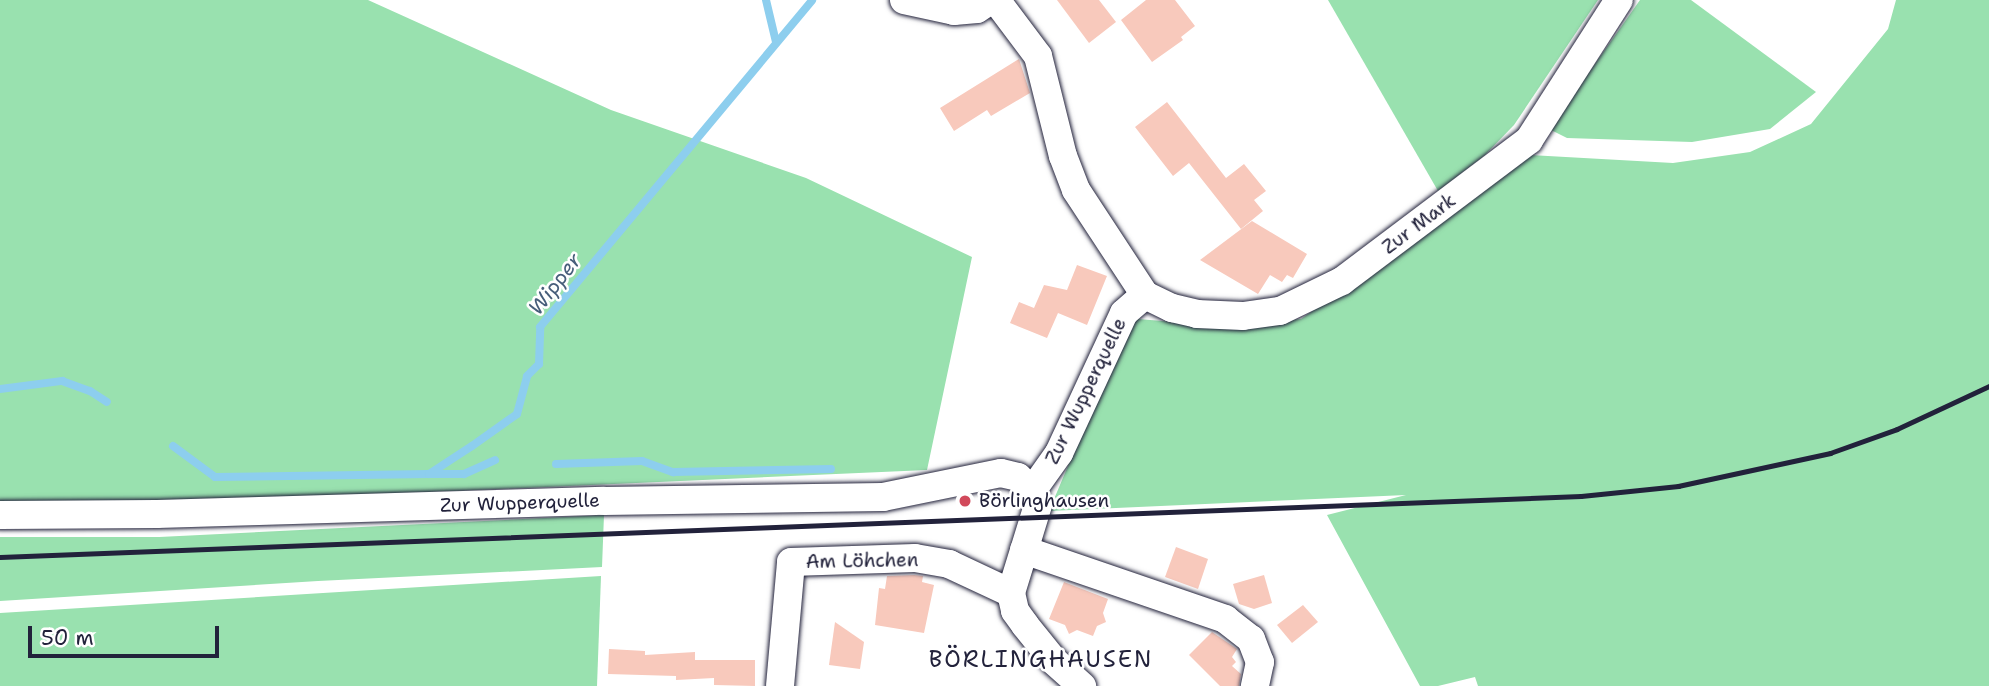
<!DOCTYPE html>
<meta charset="utf-8">
<style>
body{margin:0}
#map{position:relative;width:1989px;height:686px;overflow:hidden;background:#fff;font-family:"Shantell Sans",sans-serif}
div>[style]{position:absolute}
[style*='--x']{left:calc(var(--x)*1px);top:calc(var(--y)*1px);width:calc(var(--w)*1px);rotate:calc(var(--a)*1deg)}
.green>*{inset:0;background:#99e1af}
.stream>*{height:8px;margin:-4px;padding:0 4px;transform-origin:4px;border-radius:4px;background:#8dceee}
.building>*{inset:0;background:#f8c9bc}
.roads{filter:drop-shadow(0 0 2px #22223b) drop-shadow(0 0 2px #22223b)}
.minor>*{height:28px;margin:-14px;padding:0 14px;transform-origin:14px;border-radius:14px;background:#fff}
.rail>*{height:5px;margin:-2.5px;padding:0 2.5px;transform-origin:2.5px;border-radius:2.5px;background:#22223b}
.dots>*{width:19px;height:19px;translate:-50% -50%;box-sizing:border-box;border:4px solid #fff;border-radius:50%}
span{translate:-50% -50%;white-space:nowrap;text-align:center;line-height:1.15;-webkit-text-stroke:5px #fff;paint-order:stroke}
.street-label{font-size:19px;color:#22223b}
.poi-label{font-size:19px;color:#22223b}
.left{translate:0 -50%;text-align:left}
.water-label{font-size:21px;color:#475e7a;font-style:italic}
.quarter-label{font-size:23px;color:#22223b;letter-spacing:2px}
.scale{position:absolute;left:28px;top:626px;width:191px;height:32px;box-sizing:border-box;border:4px solid #22223b;border-top:0;padding-left:9px;font-size:21px;line-height:24px;white-space:nowrap;color:#22223b;-webkit-text-stroke:5px #fff;paint-order:stroke}
</style>
<div id="map">
<div class="green">
<div style="clip-path:polygon(0 0,368px 0,611px 110px,806px 178px,972px 257px,927px 470px,140px 505px,0 506px)"></div>
<div style="clip-path:polygon(1328px 0,1598px 0,1514px 125px,1484px 156px,1438px 191px)"></div>
<div style="clip-path:polygon(1640px 0,1691px 0,1816px 92px,1770px 129px,1692px 142px,1567px 138px,1549px 129px)"></div>
<div style="clip-path:polygon(1896px 0,1989px 0,1989px 686px,1478px 686px,1475px 677px,1438px 686px,1420px 686px,1327px 515px,1406px 495px,1049px 511px,1127px 326px,1138px 319px,1223px 326px,1301px 319px,1530px 155px,1673px 163px,1750px 152px,1811px 124px,1888px 29px)"></div>
<div style="clip-path:polygon(604px 515px,602px 567px,318px 581px,0 601px,0 537px,159px 537px)"></div>
<div style="clip-path:polygon(601px 576px,597px 686px,0 686px,0 613px)"></div>
</div>
<div class="stream">
<div style="--x:766;--y:0;--w:43;--a:76.6"></div>
<div style="--x:0;--y:389;--w:63;--a:-7.4"></div>
<div style="--x:62;--y:381;--w:30;--a:20"></div>
<div style="--x:90;--y:391;--w:20;--a:33"></div>
<div style="--x:173;--y:446;--w:52;--a:36.4"></div>
<div style="--x:215;--y:477;--w:214;--a:-0.8"></div>
<div style="--x:429;--y:474;--w:51;--a:-33.1"></div>
<div style="--x:472;--y:446;--w:55;--a:-35.4"></div>
<div style="--x:517;--y:414;--w:39;--a:-75"></div>
<div style="--x:527;--y:376;--w:17;--a:-45"></div>
<div style="--x:539;--y:364;--w:37;--a:-88"></div>
<div style="--x:540;--y:327;--w:425;--a:-50.2"></div>
<div style="--x:556;--y:464;--w:86;--a:-2"></div>
<div style="--x:642;--y:461;--w:33;--a:20"></div>
<div style="--x:673;--y:472;--w:158;--a:-1.1"></div>
<div style="--x:429;--y:474;--w:35;--a:0"></div>
<div style="--x:464;--y:474;--w:34;--a:-24"></div>
</div>
<div class="building">
<div style="clip-path:polygon(1057px 0,1099px 0,1116px 22px,1089px 43px)"></div>
<div style="clip-path:polygon(1146px 0,1175px 0,1195px 26px,1181px 37px,1183px 40px,1152px 62px,1121px 20px)"></div>
<div style="clip-path:polygon(1019px 59px,1030px 93px,991px 116px,987px 110px,954px 131px,940px 108px)"></div>
<div style="clip-path:polygon(1167px 102px,1226px 178px,1244px 164px,1266px 191px,1254px 200px,1263px 211px,1241px 229px,1189px 163px,1173px 176px,1135px 127px)"></div>
<div style="clip-path:polygon(1252px 221px,1307px 254px,1293px 278px,1287px 275px,1282px 282px,1270px 275px,1258px 294px,1200px 260px)"></div>
<div style="clip-path:polygon(1077px 265px,1107px 276px,1087px 325px,1058px 313px,1047px 338px,1010px 323px,1019px 302px,1034px 308px,1044px 285px,1067px 290px)"></div>
<div style="clip-path:polygon(1176px 547px,1208px 559px,1198px 589px,1165px 577px)"></div>
<div style="clip-path:polygon(914px 575px,923px 576px,922px 582px,934px 585px,924px 633px,875px 625px,879px 588px,885px 589px,887px 576px)"></div>
<div style="clip-path:polygon(1264px 575px,1272px 603px,1254px 609px,1239px 604px,1233px 584px)"></div>
<div style="clip-path:polygon(1064px 582px,1108px 599px,1103px 613px,1106px 622px,1097px 626px,1093px 636px,1077px 630px,1069px 634px,1065px 625px,1049px 619px)"></div>
<div style="clip-path:polygon(1303px 605px,1318px 622px,1292px 643px,1277px 625px)"></div>
<div style="clip-path:polygon(835px 622px,864px 642px,860px 669px,829px 665px)"></div>
<div style="clip-path:polygon(1212px 632px,1237px 649px,1232px 657px,1236px 662px,1232px 666px,1241px 674px,1239px 686px,1220px 686px,1189px 655px)"></div>
<div style="clip-path:polygon(609px 649px,645px 651px,645px 655px,695px 652px,695px 660px,755px 660px,755px 686px,714px 685px,714px 678px,676px 680px,676px 676px,608px 674px)"></div>
</div>
<div class="roads">
<div class="minor">
<div style="--x:904;--y:0;--w:51;--a:12.4"></div>
<div style="--x:954;--y:11;--w:23;--a:-5"></div>
<div style="--x:977;--y:9;--w:17;--a:-33"></div>
<div style="--x:996;--y:0;--w:70;--a:53.1"></div>
<div style="--x:1038;--y:56;--w:103;--a:76"></div>
<div style="--x:1063;--y:156;--w:36;--a:69"></div>
<div style="--x:1076;--y:190;--w:126;--a:56.7"></div>
<div style="--x:1145;--y:295;--w:30;--a:26"></div>
<div style="--x:1172;--y:308;--w:26;--a:13"></div>
<div style="--x:1197;--y:314;--w:46;--a:2.5"></div>
<div style="--x:1243;--y:316;--w:37;--a:-8"></div>
<div style="--x:1280;--y:311;--w:69;--a:-25.8"></div>
<div style="--x:1342;--y:281;--w:234;--a:-37"></div>
<div style="--x:1529;--y:140;--w:166;--a:-57.3"></div>
<div style="--x:1032;--y:491;--w:47;--a:-54.6"></div>
<div style="--x:1059;--y:453;--w:154;--a:-65.1"></div>
<div style="--x:1124;--y:313;--w:28;--a:-41"></div>
<div style="--x:0;--y:515;--w:157;--a:-0.4"></div>
<div style="--x:157;--y:514;--w:447;--a:-1.7"></div>
<div style="--x:604;--y:501;--w:279;--a:-0.8"></div>
<div style="--x:883;--y:497;--w:120;--a:-11.5"></div>
<div style="--x:1001;--y:473;--w:17;--a:13"></div>
<div style="--x:1018;--y:477;--w:20;--a:45"></div>
<div style="--x:1032;--y:491;--w:15;--a:67"></div>
<div style="--x:1038;--y:505;--w:92;--a:107.1"></div>
<div style="--x:1024;--y:550;--w:213;--a:18.9"></div>
<div style="--x:1225;--y:619;--w:33;--a:38"></div>
<div style="--x:1251;--y:639;--w:25;--a:69"></div>
<div style="--x:1260;--y:662;--w:25;--a:102"></div>
<div style="--x:1011;--y:593;--w:18;--a:77"></div>
<div style="--x:1015;--y:611;--w:17;--a:54"></div>
<div style="--x:1025;--y:625;--w:46;--a:51.1"></div>
<div style="--x:1054;--y:661;--w:38;--a:42"></div>
<div style="--x:780;--y:686;--w:124;--a:-84.9"></div>
<div style="--x:791;--y:562;--w:124;--a:-1.8"></div>
<div style="--x:915;--y:558;--w:35;--a:10"></div>
<div style="--x:949;--y:564;--w:68;--a:25.1"></div>
</div>
</div>
<div class="rail">
<div style="--x:0;--y:557;--w:1582;--a:-2.21"></div>
<div style="--x:1581;--y:496;--w:98;--a:-5.9"></div>
<div style="--x:1678;--y:486;--w:156;--a:-12.2"></div>
<div style="--x:1830;--y:453;--w:71;--a:-19.7"></div>
<div style="--x:1897;--y:429;--w:102;--a:-25.1"></div>
</div>
<div class="dots">
<div style="left:965px;top:501px;background:#d1495b"></div>
</div>
<div class="street-label">
<span style="left:1419px;top:224px;rotate:-37deg">Zur Mark</span>
<span style="left:1086px;top:391px;rotate:-64deg">Zur Wupperquelle</span>
<span style="left:520px;top:503px;rotate:-2deg">Zur Wupperquelle</span>
<span style="left:862px;top:561px;rotate:-1deg">Am Löhchen</span>
</div>
<div class="poi-label">
<span class="left" style="left:979px;top:501px">Börlinghausen</span>
</div>
<div class="water-label">
<span style="left:555px;top:284px;rotate:-52deg">Wipper</span>
</div>
<div class="quarter-label">
<span style="left:1041px;top:659px">BÖRLINGHAUSEN</span>
</div>
<div class="scale">50 m</div>
</div>
